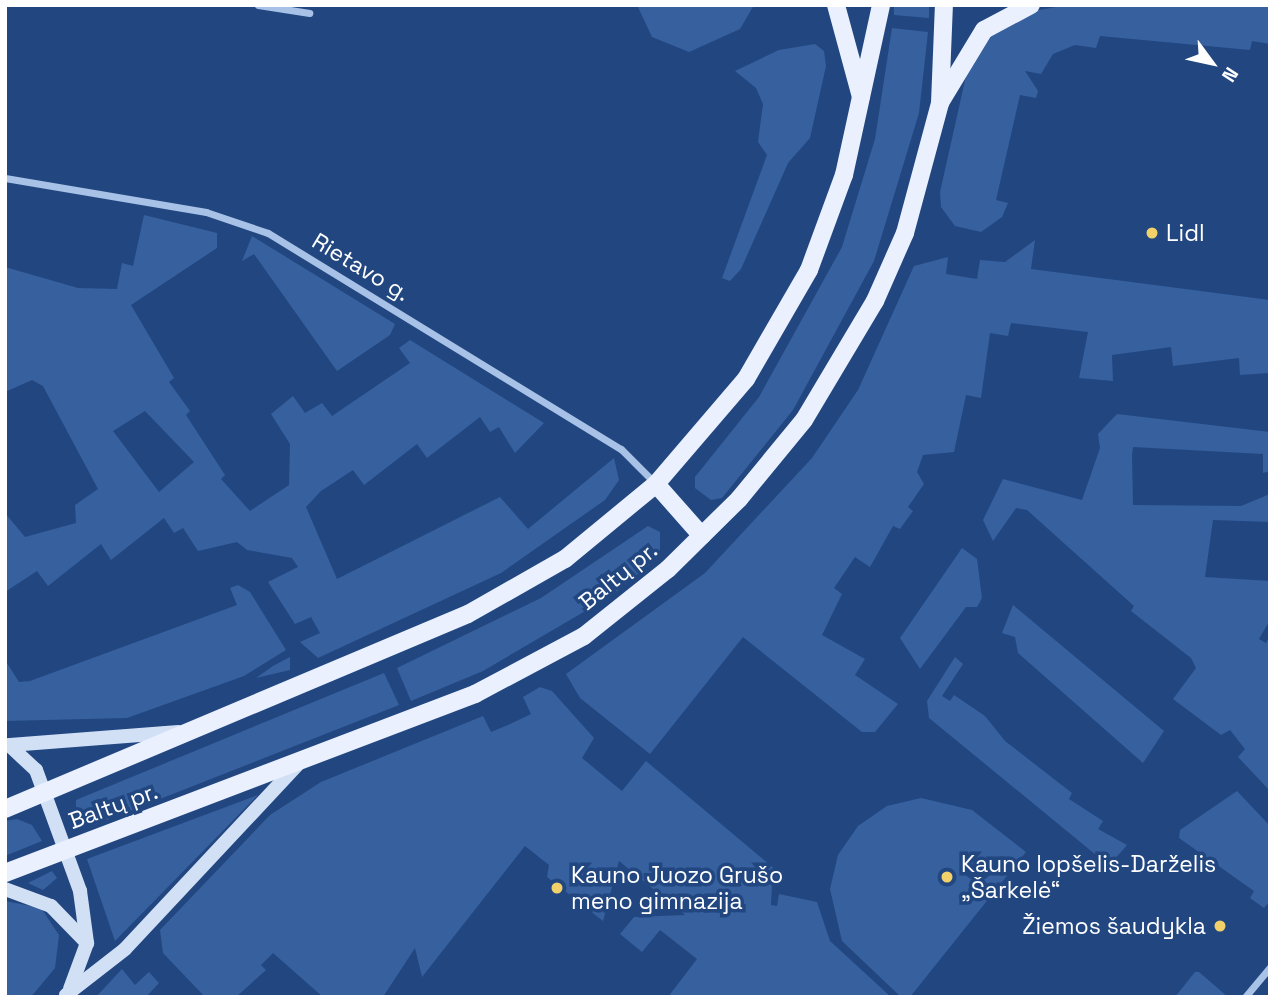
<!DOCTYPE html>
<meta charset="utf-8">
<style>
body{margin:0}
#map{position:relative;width:1275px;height:1002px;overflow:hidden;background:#224780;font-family:"Space Grotesk",sans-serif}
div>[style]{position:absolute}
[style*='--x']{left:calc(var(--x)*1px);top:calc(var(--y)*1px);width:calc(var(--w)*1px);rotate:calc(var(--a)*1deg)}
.green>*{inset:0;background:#36609e}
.minor>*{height:7px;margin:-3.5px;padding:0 3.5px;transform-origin:3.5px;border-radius:3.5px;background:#a8c2e7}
.secondary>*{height:14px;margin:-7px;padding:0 7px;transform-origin:7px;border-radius:7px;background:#d2e0f6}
.primary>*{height:18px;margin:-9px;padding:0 9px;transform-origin:9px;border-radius:9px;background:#eaf0fd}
.dots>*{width:19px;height:19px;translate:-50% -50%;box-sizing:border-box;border:4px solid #224780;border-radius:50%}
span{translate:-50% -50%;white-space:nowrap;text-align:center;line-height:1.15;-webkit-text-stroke:7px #224780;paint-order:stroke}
.poi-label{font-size:23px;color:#fff}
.left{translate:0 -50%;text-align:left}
.right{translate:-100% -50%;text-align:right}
.street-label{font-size:23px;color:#fff}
.frame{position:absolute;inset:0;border:7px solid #fff;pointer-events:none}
.north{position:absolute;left:1177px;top:28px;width:70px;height:70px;-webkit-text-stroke:5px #224780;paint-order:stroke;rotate:123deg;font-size:19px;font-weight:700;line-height:28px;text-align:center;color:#fff}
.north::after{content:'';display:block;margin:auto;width:24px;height:32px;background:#fff;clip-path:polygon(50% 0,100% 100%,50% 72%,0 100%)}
</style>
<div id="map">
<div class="green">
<div style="clip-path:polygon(637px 5px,754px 5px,740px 29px,689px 52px,652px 37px)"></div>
<div style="clip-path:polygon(894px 5px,929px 5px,929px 18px,894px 15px)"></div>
<div style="clip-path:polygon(1068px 5px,1270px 5px,1270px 44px,1252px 41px,1250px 50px,1100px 36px,1096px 48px,1075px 45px,1053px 54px,1041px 74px,1025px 71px,1038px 91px,1036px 98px,1020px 95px,996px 200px,1008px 203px,1002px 217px,981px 232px,955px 226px,941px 207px,940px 192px,968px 67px,988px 37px,1033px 11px)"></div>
<div style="clip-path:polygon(892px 28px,928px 32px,919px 113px,874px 261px,793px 410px,722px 498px,711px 500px,695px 488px,695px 477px,759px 397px,842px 247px,875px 139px)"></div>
<div style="clip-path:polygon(815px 44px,824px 51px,826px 66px,810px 138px,788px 163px,741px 269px,730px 281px,722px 278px,767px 155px,758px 142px,763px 104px,756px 88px,735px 71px,779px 50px)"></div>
<div style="clip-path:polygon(evenodd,144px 215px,217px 233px,217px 248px,131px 305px,174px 378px,169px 382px,190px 411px,186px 415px,225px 475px,221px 479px,250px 511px,289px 485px,290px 444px,271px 414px,293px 396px,305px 413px,322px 403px,332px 416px,410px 363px,399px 348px,410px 340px,544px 423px,515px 453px,499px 427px,490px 432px,480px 417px,427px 458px,417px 444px,364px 485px,353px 470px,321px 491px,306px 507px,337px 579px,500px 497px,528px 529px,614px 458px,619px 480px,605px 500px,501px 573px,318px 658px,300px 642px,320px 633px,311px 617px,295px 624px,268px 582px,298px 567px,292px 558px,247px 550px,237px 542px,198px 551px,183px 528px,174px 533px,164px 518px,111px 560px,101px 544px,48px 586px,37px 571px,5px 592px,5px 513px,25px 537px,76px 523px,75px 505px,98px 489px,43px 386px,32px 380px,5px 392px,5px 267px,78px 288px,117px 289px,122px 263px,133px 266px,144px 215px,145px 411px,194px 462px,159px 492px,113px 431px,145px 411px)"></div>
<div style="clip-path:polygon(252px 236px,395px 324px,390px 335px,337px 371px,254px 254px,242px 261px)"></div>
<div style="clip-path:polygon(1035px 240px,1031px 269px,1270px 300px,1269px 373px,1240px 375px,1239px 358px,1173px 366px,1171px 347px,1112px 355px,1113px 381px,1079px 378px,1088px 332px,1011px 323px,1008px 336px,990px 333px,981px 398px,966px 395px,954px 452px,923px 455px,917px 472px,924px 484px,908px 507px,913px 511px,900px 529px,893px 526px,870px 567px,855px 557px,834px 588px,842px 594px,822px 635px,865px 659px,855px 675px,898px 704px,875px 732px,862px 732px,743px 637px,650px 754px,580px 698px,566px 674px,705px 573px,812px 458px,858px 390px,914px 266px,948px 257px,946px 274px,977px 279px,980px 260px,1005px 262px)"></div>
<div style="clip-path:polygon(1117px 414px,1270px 432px,1270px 471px,1263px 473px,1263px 454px,1133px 447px,1132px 455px,1133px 505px,1241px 506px,1270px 494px,1270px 522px,1213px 520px,1205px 577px,1270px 581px,1270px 620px,1259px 639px,1266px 643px,1270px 636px,1270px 791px,1238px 757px,1245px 749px,1230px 730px,1221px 735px,1173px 699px,1196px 668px,1191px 658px,1131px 611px,1134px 606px,1027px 510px,1016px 508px,993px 541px,983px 520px,1003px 479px,1082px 500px,1100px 448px,1098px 434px)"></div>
<div style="clip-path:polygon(648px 526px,660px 532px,660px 556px,611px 596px,483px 671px,411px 701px,397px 668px,541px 598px)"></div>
<div style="clip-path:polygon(962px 548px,977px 559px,982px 598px,977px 607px,966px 607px,920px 669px,900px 638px)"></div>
<div style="clip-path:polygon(238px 585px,250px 592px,286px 650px,244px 676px,127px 718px,5px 721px,5px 660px,19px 682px,30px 681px,237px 605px,230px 588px)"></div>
<div style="clip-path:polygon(1013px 605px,1164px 731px,1143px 763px,1018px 653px,1015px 637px,1002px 633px)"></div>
<div style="clip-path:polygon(290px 657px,290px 670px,256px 678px,273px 666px)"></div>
<div style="clip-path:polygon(955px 657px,963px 664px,942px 696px,950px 701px,954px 695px,985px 716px,1005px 741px,1072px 793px,1069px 799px,1103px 821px,1098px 829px,1127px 845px,1114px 860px,1107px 864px,929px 718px,927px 701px)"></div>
<div style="clip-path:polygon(384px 673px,399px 705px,94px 825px,76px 822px,76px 800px)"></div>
<div style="clip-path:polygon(540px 687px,552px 691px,594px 738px,582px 758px,622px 791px,646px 761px,782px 875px,781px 884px,772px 884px,771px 905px,777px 906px,779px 894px,817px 902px,830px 941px,891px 997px,668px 997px,697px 959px,660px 930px,642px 952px,620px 934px,634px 917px,685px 915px,619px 861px,603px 921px,547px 877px,549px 865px,525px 846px,422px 977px,415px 948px,383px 997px,323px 997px,273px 953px,261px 965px,266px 970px,236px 997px,205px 997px,163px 953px,160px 930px,270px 815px,321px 782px,483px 716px,491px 732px,508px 725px,531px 714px,523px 697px)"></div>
<div style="clip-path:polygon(1237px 791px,1270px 826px,1270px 901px,1264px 908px,1250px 898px,1254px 891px,1179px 838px,1180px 830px)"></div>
<div style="clip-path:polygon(258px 795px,115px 941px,87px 859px)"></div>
<div style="clip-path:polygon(921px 798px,972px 810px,1026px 852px,910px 997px,901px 997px,842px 941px,830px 889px,838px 855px,858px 826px,887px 806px)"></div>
<div style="clip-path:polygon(17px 819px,32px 825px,42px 841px,5px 856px,5px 821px)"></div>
<div style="clip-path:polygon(52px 871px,57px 878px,43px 890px,28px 883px)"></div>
<div style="clip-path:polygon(5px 901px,41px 908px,59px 935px,55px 968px,31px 997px,5px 997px)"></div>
<div style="clip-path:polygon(122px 969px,135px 985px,149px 972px,159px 983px,146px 997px,96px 997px)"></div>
<div style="clip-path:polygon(1195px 972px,1199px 972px,1228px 997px,1175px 997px)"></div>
</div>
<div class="minor">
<div style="--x:258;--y:5;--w:52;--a:8.9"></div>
<div style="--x:5;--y:178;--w:204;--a:9.6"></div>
<div style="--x:206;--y:212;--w:65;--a:18.7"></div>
<div style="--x:268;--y:233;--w:414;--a:31.5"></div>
<div style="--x:621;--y:449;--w:48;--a:45"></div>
<div style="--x:1245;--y:997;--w:39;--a:-50"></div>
</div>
<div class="secondary">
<div style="--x:9;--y:745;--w:37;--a:43"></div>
<div style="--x:36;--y:770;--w:129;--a:70"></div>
<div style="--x:80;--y:891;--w:52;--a:82.3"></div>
<div style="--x:87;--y:943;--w:49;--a:110.3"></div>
<div style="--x:10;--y:745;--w:169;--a:-4.4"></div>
<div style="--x:5;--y:889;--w:49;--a:20.3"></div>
<div style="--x:51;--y:906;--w:52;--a:45.8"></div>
<div style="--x:66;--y:995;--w:75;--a:-37.9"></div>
<div style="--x:125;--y:949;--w:252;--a:-46.9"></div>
</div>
<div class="primary">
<div style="--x:836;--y:5;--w:95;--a:74.8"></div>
<div style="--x:941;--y:101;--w:83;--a:-58.8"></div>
<div style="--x:984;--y:30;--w:53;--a:-28"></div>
<div style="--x:656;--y:484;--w:69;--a:48.5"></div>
<div style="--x:5;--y:809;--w:502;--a:-22.84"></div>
<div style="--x:468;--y:614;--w:112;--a:-29.6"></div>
<div style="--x:565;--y:559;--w:118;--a:-39.5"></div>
<div style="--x:656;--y:484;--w:138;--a:-49.4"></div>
<div style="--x:746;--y:379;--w:126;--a:-60"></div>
<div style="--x:809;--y:270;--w:101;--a:-69.8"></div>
<div style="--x:844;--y:175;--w:174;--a:-77.7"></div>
<div style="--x:5;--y:873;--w:503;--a:-20.85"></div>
<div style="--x:475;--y:694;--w:123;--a:-28"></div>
<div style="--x:584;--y:636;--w:107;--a:-38.6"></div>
<div style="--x:668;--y:569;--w:100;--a:-44.6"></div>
<div style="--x:739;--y:499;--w:102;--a:-50.6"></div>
<div style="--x:804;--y:420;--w:139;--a:-59.2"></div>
<div style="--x:875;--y:301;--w:74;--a:-66.2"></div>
<div style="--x:905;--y:233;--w:135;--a:-74.9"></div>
<div style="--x:940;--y:103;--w:98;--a:-87.7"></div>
</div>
<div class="dots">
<div style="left:1152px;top:233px;background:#f3d16a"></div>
<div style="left:947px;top:877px;background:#f3d16a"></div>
<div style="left:557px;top:888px;background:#f3d16a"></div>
<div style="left:1220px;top:926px;background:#f3d16a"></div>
</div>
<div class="poi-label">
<span class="left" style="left:1166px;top:233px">Lidl</span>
<span class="left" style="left:961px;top:877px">Kauno lopšelis-Darželis<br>„Šarkelė“</span>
<span class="left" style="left:571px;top:888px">Kauno Juozo Grušo<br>meno gimnazija</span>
<span class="right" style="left:1206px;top:926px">Žiemos šaudykla</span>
</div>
<div class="street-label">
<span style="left:361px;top:267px;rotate:31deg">Rietavo g.</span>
<span style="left:618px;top:576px;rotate:-39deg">Baltų pr.</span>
<span style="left:113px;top:806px;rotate:-20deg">Baltų pr.</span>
</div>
<div class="frame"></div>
<div class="north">N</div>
</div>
